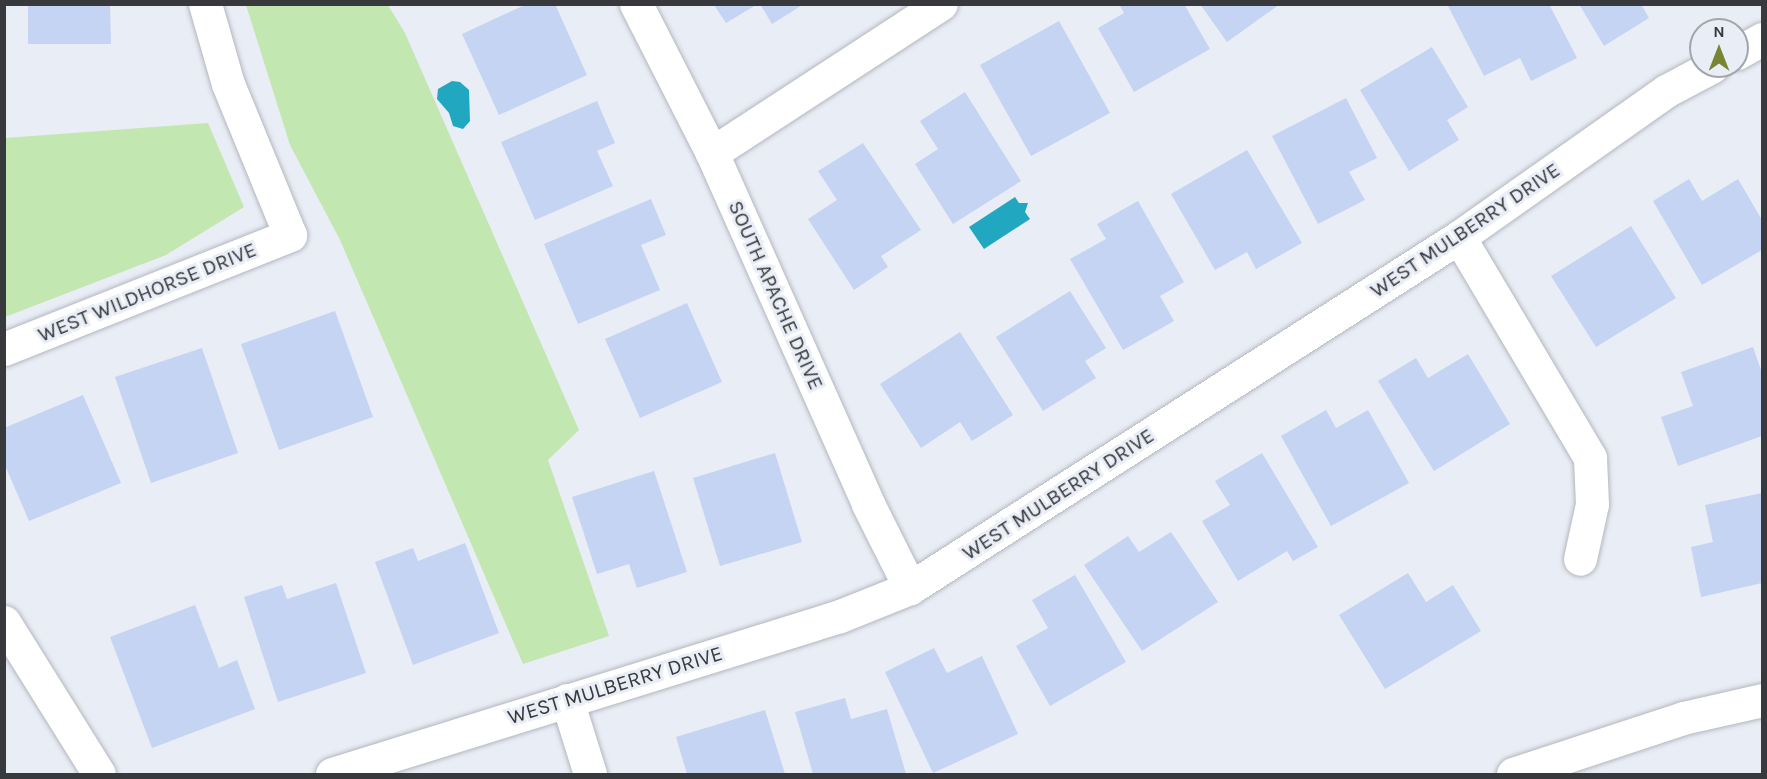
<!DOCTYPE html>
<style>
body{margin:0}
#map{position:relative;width:1767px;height:779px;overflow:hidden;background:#e9edf5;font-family:Karla,sans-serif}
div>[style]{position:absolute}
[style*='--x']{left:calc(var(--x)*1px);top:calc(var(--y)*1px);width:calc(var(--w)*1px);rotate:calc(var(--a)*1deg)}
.green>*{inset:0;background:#c3e7b1}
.water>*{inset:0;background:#22a7c1}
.building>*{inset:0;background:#c5d4f2}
.roads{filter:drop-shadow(0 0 2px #b3b7bf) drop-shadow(0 0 2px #b3b7bf)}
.minor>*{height:33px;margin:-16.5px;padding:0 16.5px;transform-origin:16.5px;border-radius:16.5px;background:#fff}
.tertiary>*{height:33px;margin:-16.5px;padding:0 16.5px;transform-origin:16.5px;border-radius:16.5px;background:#fff}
span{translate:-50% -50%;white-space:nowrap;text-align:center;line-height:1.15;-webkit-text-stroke:6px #e9edf5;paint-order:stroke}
.street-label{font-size:21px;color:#37393c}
.frame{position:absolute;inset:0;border:6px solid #37393c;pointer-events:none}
.north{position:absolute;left:1689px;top:18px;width:60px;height:60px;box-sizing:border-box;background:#e9edf5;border:2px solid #a2a5ab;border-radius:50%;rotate:0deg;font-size:16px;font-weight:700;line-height:24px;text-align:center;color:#37393c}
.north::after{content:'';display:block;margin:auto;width:21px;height:27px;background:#788634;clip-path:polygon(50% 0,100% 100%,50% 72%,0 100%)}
</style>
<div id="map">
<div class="green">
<div style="clip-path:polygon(246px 5px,388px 5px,405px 33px,579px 430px,548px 460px,609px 636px,523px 664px,340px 240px,290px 145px)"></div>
<div style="clip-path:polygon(208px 123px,244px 207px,166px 255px,5px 317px,5px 138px)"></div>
</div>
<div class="water">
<div style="clip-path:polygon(452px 81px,460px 82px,469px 90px,470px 121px,463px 129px,453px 126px,449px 113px,437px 99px,438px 89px)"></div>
<div style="clip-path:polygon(1015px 197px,1019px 203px,1028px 203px,1025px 212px,1030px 219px,984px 249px,969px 227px)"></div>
</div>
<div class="building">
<div style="clip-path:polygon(28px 4px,110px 4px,111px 44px,28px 44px)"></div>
<div style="clip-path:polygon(527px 4px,555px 4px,587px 75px,499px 115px,462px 34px)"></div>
<div style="clip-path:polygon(760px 4px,804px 4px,772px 24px)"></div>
<div style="clip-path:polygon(1119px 4px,1184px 4px,1210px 49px,1134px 92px,1098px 28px,1124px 13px)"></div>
<div style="clip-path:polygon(1200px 4px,1280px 4px,1227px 42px)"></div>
<div style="clip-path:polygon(1447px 4px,1549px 4px,1577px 58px,1531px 81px,1520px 58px,1484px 76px)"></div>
<div style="clip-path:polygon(1579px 4px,1641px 4px,1649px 18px,1604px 46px)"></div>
<div style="clip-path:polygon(714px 5px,756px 5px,726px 23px)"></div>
<div style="clip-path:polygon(1059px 21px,1110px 113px,1031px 156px,980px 65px)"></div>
<div style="clip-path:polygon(1432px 47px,1468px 107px,1447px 120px,1459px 140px,1409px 171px,1360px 90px)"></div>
<div style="clip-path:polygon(965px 92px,1021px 181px,953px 224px,915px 164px,938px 149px,920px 121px)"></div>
<div style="clip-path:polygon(1346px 98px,1377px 158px,1349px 172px,1365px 200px,1318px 224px,1272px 136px)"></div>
<div style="clip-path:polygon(597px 101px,615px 143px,597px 151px,613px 186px,535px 220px,501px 142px)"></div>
<div style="clip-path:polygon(863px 143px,921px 230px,881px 256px,888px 267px,854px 290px,808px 219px,837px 200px,818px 171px)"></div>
<div style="clip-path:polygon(1247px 150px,1302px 243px,1256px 269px,1247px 252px,1215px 270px,1171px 194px)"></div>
<div style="clip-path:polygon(1689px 179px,1702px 201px,1738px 179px,1762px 220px,1762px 250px,1702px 285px,1653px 201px)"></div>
<div style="clip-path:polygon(651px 199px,666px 235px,641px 245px,660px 290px,578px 324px,544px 244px)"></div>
<div style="clip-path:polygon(1138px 201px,1184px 282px,1160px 296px,1174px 321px,1123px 350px,1070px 259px,1106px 239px,1097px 224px)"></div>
<div style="clip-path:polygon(1631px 226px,1676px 298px,1596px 347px,1551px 276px)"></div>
<div style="clip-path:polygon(1070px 291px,1106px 348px,1085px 361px,1096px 378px,1043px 411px,996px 337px)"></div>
<div style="clip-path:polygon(687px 303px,722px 382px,640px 418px,605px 339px)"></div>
<div style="clip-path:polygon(335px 311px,373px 417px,279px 450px,241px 344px)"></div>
<div style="clip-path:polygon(960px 332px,1013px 415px,972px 441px,960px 422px,921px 448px,880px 384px)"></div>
<div style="clip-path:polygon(1753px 347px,1762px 373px,1762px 436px,1678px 466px,1661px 417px,1693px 406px,1681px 372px)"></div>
<div style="clip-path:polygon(202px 348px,238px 453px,151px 483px,115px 377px)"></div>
<div style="clip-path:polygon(1468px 354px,1510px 424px,1434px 471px,1378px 381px,1416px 358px,1428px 378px)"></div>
<div style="clip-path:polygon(83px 395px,121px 483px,29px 521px,4px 463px,4px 428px)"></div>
<div style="clip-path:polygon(1326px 410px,1336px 428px,1368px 410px,1409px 483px,1331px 526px,1281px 436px)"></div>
<div style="clip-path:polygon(775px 453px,802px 542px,720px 566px,693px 478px)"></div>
<div style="clip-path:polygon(1262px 453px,1318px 547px,1293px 561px,1287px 551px,1238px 581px,1202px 521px,1230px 505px,1215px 481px)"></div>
<div style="clip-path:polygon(654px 471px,687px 572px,637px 588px,629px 564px,597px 574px,572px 497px)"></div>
<div style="clip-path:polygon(1762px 493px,1762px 583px,1701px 597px,1691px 547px,1713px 542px,1705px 505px)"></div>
<div style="clip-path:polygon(1171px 532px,1218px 602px,1142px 651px,1084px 565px,1128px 536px,1139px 552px)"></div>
<div style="clip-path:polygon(465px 543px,499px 633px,413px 665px,375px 562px,413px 548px,418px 561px)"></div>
<div style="clip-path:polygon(1408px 573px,1426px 602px,1453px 585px,1481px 631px,1385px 689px,1339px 615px)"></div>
<div style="clip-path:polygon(1075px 575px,1126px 662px,1050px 706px,1016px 646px,1048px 628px,1032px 600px)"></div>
<div style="clip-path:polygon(336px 583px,366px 673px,278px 702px,244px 597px,282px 585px,287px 599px)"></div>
<div style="clip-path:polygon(195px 605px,219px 668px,237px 660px,255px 709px,152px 748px,110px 637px)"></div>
<div style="clip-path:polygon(934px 648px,947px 673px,982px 656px,1018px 734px,933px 773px,885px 672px)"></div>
<div style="clip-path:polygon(845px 698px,851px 719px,887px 709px,906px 774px,813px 774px,795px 712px)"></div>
<div style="clip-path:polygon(765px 710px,785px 774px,687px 774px,676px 737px)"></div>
</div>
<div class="roads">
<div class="minor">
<div style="--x:636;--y:4;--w:167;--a:63"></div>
<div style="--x:712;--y:153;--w:384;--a:66"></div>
<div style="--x:868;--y:504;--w:94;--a:63.4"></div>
<div style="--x:1737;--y:53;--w:29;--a:-29"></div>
<div style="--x:712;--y:153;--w:273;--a:-33.1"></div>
<div style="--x:1459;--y:237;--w:257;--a:59.3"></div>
<div style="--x:1590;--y:458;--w:46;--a:87.5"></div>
<div style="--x:1592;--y:504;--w:56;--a:102.3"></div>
<div style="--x:4;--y:349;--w:308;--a:-21.7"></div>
<div style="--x:290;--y:235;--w:163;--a:-112.3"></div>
<div style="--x:228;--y:84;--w:83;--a:-106"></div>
<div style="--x:4;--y:622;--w:179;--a:58"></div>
<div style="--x:567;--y:700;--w:77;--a:72.7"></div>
<div style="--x:332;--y:774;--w:532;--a:-17.28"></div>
<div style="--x:840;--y:616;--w:75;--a:-21.8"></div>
<div style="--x:910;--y:588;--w:652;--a:-32.59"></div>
<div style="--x:1459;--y:237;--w:253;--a:-35.2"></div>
<div style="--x:1666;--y:91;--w:53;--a:-28"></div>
</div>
<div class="tertiary">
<div style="--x:1513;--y:774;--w:179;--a:-18.2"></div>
<div style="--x:1683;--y:718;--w:81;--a:-12.8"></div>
</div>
</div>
<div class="street-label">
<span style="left:1465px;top:230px;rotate:-34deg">WEST MULBERRY DRIVE</span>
<span style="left:147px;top:292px;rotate:-22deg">WEST WILDHORSE DRIVE</span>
<span style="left:776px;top:295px;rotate:66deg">SOUTH APACHE DRIVE</span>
<span style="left:1058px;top:494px;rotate:-33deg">WEST MULBERRY DRIVE</span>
<span style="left:615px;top:685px;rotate:-17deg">WEST MULBERRY DRIVE</span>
</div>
<div class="frame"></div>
<div class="north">N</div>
</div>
